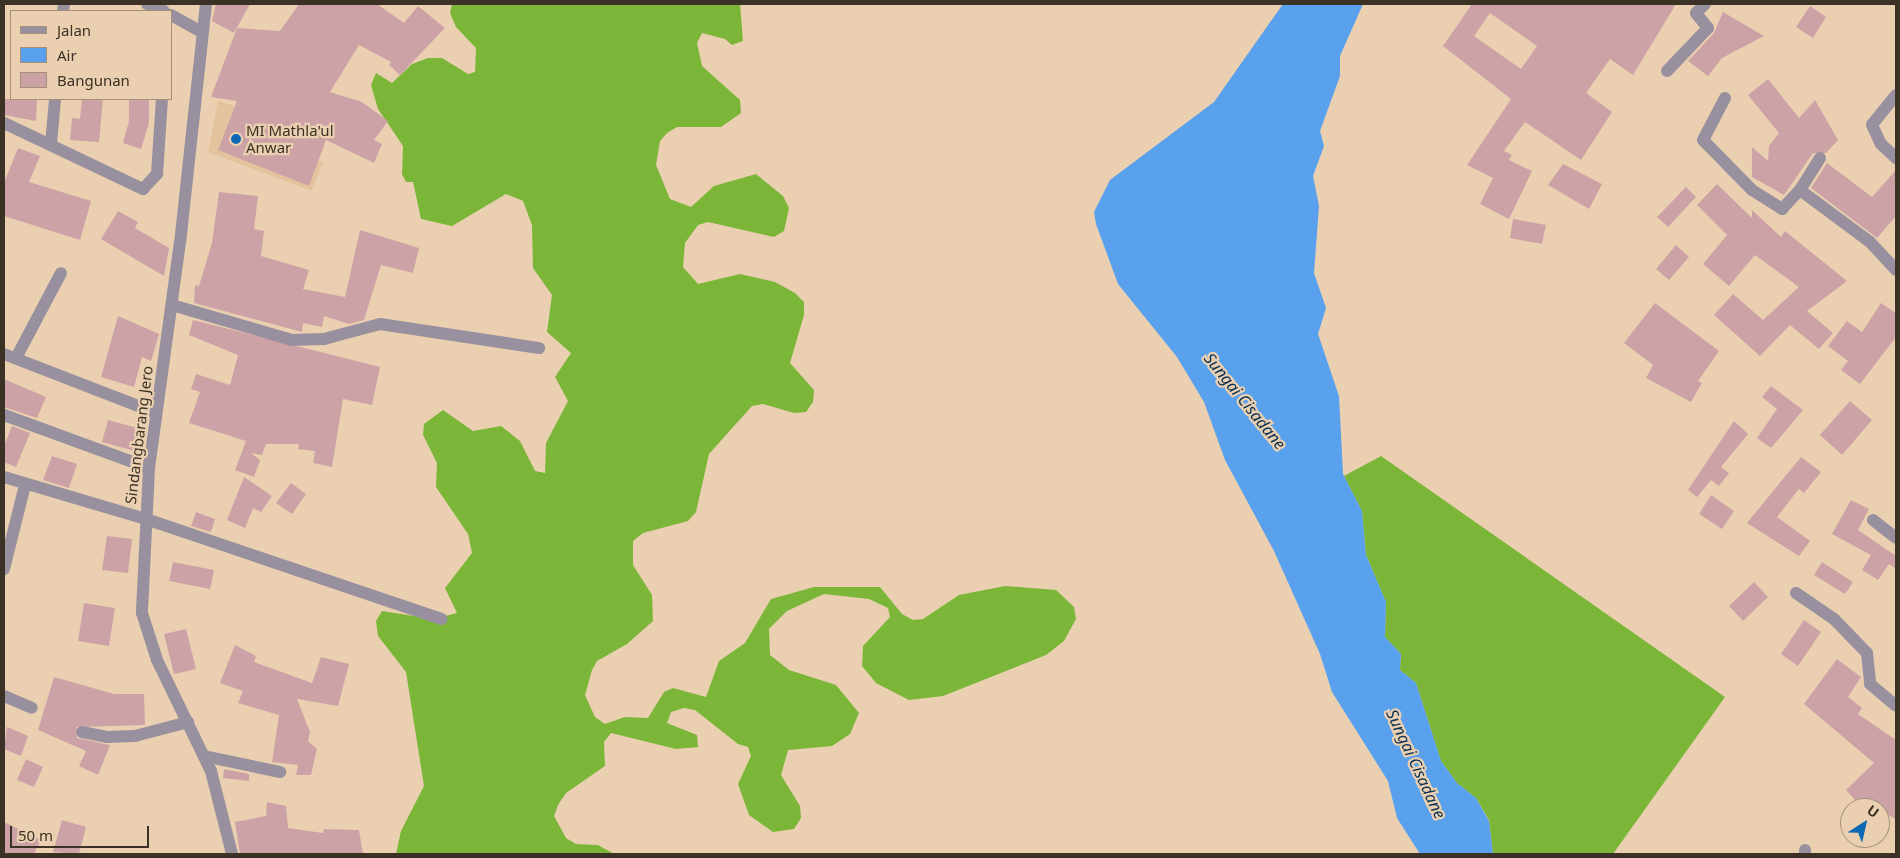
<!DOCTYPE html>
<style>
body{margin:0}
#map{position:relative;width:1900px;height:858px;overflow:hidden;background:#ead0b1;font-family:"Noto Sans",sans-serif}
div>[style]{position:absolute}
[style*='--x']{left:calc(var(--x)*1px);top:calc(var(--y)*1px);width:calc(var(--w)*1px);rotate:calc(var(--a)*1deg)}
.built>*{inset:0;background:#e3c39e}
.forest>*{inset:0;background:#7bb639}
.water>*{inset:0;background:#59a1ed}
.building>*{inset:0;background:#cda2a6}
.minor>*{height:12px;margin:-6px;padding:0 6px;transform-origin:6px;border-radius:6px;background:#98909e}
.dots>*{width:14px;height:14px;translate:-50% -50%;box-sizing:border-box;border:2px solid #ead0b1;border-radius:50%}
span{translate:-50% -50%;white-space:nowrap;text-align:center;line-height:1.15;-webkit-text-stroke:4.5px #ead0b1;paint-order:stroke}
.poi-label{font-size:15px;color:#3b3125}
.left{translate:0 -50%;text-align:left}
.street-label{font-size:15px;color:#3b3125}
.water-label{font-size:16px;color:#082f54;font-style:italic}
.frame{position:absolute;inset:0;border:5px solid #3b3125;pointer-events:none}
.legend{position:absolute;left:10px;top:10px;width:162px;height:90px;box-sizing:border-box;background:#ead0b1;border:1px solid #a49079;margin:0;padding:6px 9px;list-style:none;font-size:15px;color:#3b3125}
.legend li{display:flex;align-items:center;gap:10px;height:25px}
.legend b{width:25px;border:1px solid #a49079}
.north{position:absolute;left:1840px;top:798px;width:50px;height:50px;box-sizing:border-box;background:#ead0b1;border:1px solid #a49079;border-radius:50%;rotate:35deg;font-size:14px;font-weight:700;line-height:20px;text-align:center;color:#3b3125}
.north::after{content:'';display:block;margin:auto;width:18px;height:22px;background:#0e68b5;clip-path:polygon(50% 0,100% 100%,50% 72%,0 100%)}
.scale{position:absolute;left:10px;top:826px;width:139px;height:22px;box-sizing:border-box;border:2px solid #3b3125;border-top:0;padding-left:6px;font-size:15px;line-height:18px;white-space:nowrap;color:#3b3125;-webkit-text-stroke:4px #ead0b1;paint-order:stroke}
</style>
<div id="map">
<div class="built">
<div style="clip-path:polygon(218px 101px,244px 109px,280px 147px,323px 162px,312px 191px,208px 152px)"></div>
</div>
<div class="forest">
<div style="clip-path:polygon(452px 4px,740px 4px,743px 41px,732px 45px,725px 39px,702px 33px,697px 43px,702px 66px,740px 100px,741px 113px,721px 127px,677px 127px,667px 133px,660px 141px,656px 165px,670px 199px,691px 207px,714px 186px,756px 174px,783px 196px,789px 208px,784px 231px,774px 237px,708px 222px,698px 225px,685px 243px,683px 267px,698px 284px,740px 274px,775px 282px,795px 293px,804px 302px,804px 315px,790px 363px,814px 390px,813px 402px,806px 412px,794px 413px,763px 404px,752px 406px,709px 454px,696px 512px,688px 521px,643px 533px,633px 541px,633px 565px,652px 595px,653px 621px,627px 644px,597px 661px,592px 670px,585px 695px,595px 717px,605px 724px,625px 717px,648px 718px,664px 692px,673px 688px,706px 697px,719px 661px,745px 643px,771px 599px,814px 587px,880px 587px,902px 614px,913px 620px,923px 619px,959px 595px,1005px 586px,1056px 590px,1074px 607px,1076px 619px,1064px 641px,1046px 655px,943px 696px,909px 700px,876px 683px,862px 666px,863px 646px,890px 617px,888px 608px,869px 599px,824px 594px,787px 611px,769px 629px,770px 655px,789px 670px,836px 685px,859px 713px,850px 734px,832px 746px,788px 750px,781px 775px,800px 806px,801px 818px,794px 829px,773px 832px,749px 815px,738px 784px,751px 756px,748px 747px,738px 744px,695px 710px,684px 708px,671px 712px,667px 723px,697px 735px,698px 747px,676px 749px,611px 733px,604px 742px,605px 766px,566px 793px,558px 805px,554px 816px,566px 838px,576px 844px,598px 845px,614px 854px,396px 854px,401px 831px,424px 786px,406px 672px,378px 636px,376px 621px,382px 611px,433px 619px,457px 613px,445px 588px,472px 553px,468px 534px,436px 487px,437px 463px,423px 435px,424px 424px,443px 410px,473px 431px,501px 426px,520px 441px,535px 471px,545px 473px,546px 443px,568px 401px,555px 377px,571px 353px,547px 332px,552px 295px,533px 268px,532px 225px,523px 201px,506px 194px,452px 226px,421px 219px,413px 182px,406px 182px,402px 174px,403px 146px,378px 109px,371px 85px,376px 73px,392px 83px,412px 64px,428px 58px,442px 58px,468px 74px,475px 72px,476px 48px,456px 27px,450px 13px)"></div>
<div style="clip-path:polygon(1381px 456px,1725px 697px,1613px 854px,1493px 854px,1489px 820px,1476px 798px,1457px 783px,1441px 761px,1416px 683px,1400px 670px,1401px 654px,1385px 637px,1386px 602px,1366px 555px,1362px 511px,1344px 476px)"></div>
</div>
<div class="water">
<div style="clip-path:polygon(1283px 4px,1363px 4px,1340px 56px,1340px 76px,1320px 131px,1324px 146px,1313px 176px,1319px 206px,1314px 273px,1326px 308px,1318px 334px,1339px 396px,1343px 474px,1362px 511px,1366px 555px,1386px 602px,1385px 637px,1401px 654px,1400px 670px,1416px 683px,1441px 761px,1457px 783px,1476px 798px,1489px 821px,1493px 854px,1420px 854px,1397px 818px,1388px 781px,1332px 692px,1320px 654px,1274px 551px,1225px 460px,1204px 402px,1177px 357px,1118px 284px,1096px 224px,1094px 212px,1110px 180px,1214px 102px)"></div>
</div>
<div class="building">
<div style="clip-path:polygon(216px 4px,250px 4px,234px 33px,212px 21px)"></div>
<div style="clip-path:polygon(299px 4px,377px 4px,404px 23px,418px 6px,445px 28px,400px 75px,389px 65px,391px 62px,359px 45px,330px 92px,362px 102px,388px 121px,374px 140px,382px 144px,374px 163px,326px 140px,309px 186px,218px 150px,237px 101px,211px 97px,237px 28px,280px 31px)"></div>
<div style="clip-path:polygon(evenodd,1472px 4px,1676px 4px,1633px 75px,1610px 59px,1586px 93px,1612px 112px,1581px 160px,1525px 122px,1504px 151px,1512px 155px,1509px 160px,1532px 171px,1509px 219px,1480px 204px,1493px 178px,1467px 165px,1511px 99px,1443px 46px,1472px 4px,1490px 13px,1537px 46px,1521px 69px,1474px 36px,1490px 13px)"></div>
<div style="clip-path:polygon(1810px 6px,1826px 17px,1813px 38px,1796px 27px)"></div>
<div style="clip-path:polygon(1723px 12px,1764px 36px,1722px 58px,1708px 76px,1688px 61px,1714px 33px)"></div>
<div style="clip-path:polygon(1768px 79px,1799px 118px,1815px 100px,1838px 140px,1826px 153px,1813px 153px,1784px 195px,1752px 177px,1752px 147px,1768px 161px,1769px 146px,1779px 133px,1748px 95px)"></div>
<div style="clip-path:polygon(4px 99px,37px 99px,36px 121px,4px 115px)"></div>
<div style="clip-path:polygon(82px 99px,103px 99px,99px 142px,70px 140px,72px 118px,80px 119px)"></div>
<div style="clip-path:polygon(129px 99px,149px 99px,149px 123px,141px 149px,123px 143px,129px 121px)"></div>
<div style="clip-path:polygon(18px 148px,40px 156px,29px 182px,91px 201px,80px 240px,4px 216px,4px 183px)"></div>
<div style="clip-path:polygon(1827px 163px,1872px 197px,1896px 170px,1896px 216px,1877px 238px,1811px 188px)"></div>
<div style="clip-path:polygon(1563px 164px,1602px 184px,1589px 209px,1548px 185px)"></div>
<div style="clip-path:polygon(1717px 184px,1752px 218px,1752px 210px,1781px 237px,1785px 231px,1847px 281px,1807px 311px,1833px 333px,1819px 349px,1790px 325px,1760px 356px,1714px 315px,1733px 294px,1763px 320px,1799px 287px,1755px 255px,1729px 286px,1703px 264px,1727px 235px,1697px 205px)"></div>
<div style="clip-path:polygon(1686px 187px,1696px 197px,1668px 227px,1657px 217px)"></div>
<div style="clip-path:polygon(219px 192px,258px 196px,254px 229px,264px 231px,261px 256px,309px 270px,303px 289px,345px 297px,360px 230px,419px 248px,413px 273px,381px 265px,364px 320px,349px 324px,324px 316px,322px 327px,303px 323px,302px 332px,194px 303px,195px 285px,199px 286px,212px 243px)"></div>
<div style="clip-path:polygon(118px 211px,138px 222px,135px 228px,169px 248px,164px 276px,101px 239px)"></div>
<div style="clip-path:polygon(1513px 219px,1546px 225px,1542px 244px,1510px 238px)"></div>
<div style="clip-path:polygon(1676px 245px,1689px 257px,1669px 280px,1656px 269px)"></div>
<div style="clip-path:polygon(1655px 303px,1719px 351px,1698px 381px,1702px 383px,1691px 402px,1646px 378px,1653px 365px,1624px 343px)"></div>
<div style="clip-path:polygon(1881px 303px,1896px 313px,1896px 337px,1860px 384px,1841px 370px,1848px 361px,1828px 346px,1847px 321px,1862px 332px)"></div>
<div style="clip-path:polygon(118px 316px,159px 334px,151px 361px,142px 357px,134px 387px,101px 377px)"></div>
<div style="clip-path:polygon(193px 320px,380px 367px,372px 405px,343px 399px,332px 467px,313px 463px,315px 451px,298px 449px,299px 444px,266px 444px,262px 455px,251px 453px,260px 460px,254px 477px,235px 470px,246px 441px,189px 423px,200px 392px,191px 389px,196px 374px,230px 385px,238px 355px,189px 335px)"></div>
<div style="clip-path:polygon(4px 379px,46px 397px,37px 418px,4px 407px)"></div>
<div style="clip-path:polygon(1771px 386px,1803px 410px,1771px 448px,1757px 438px,1777px 409px,1762px 397px)"></div>
<div style="clip-path:polygon(1850px 401px,1872px 420px,1842px 455px,1820px 435px)"></div>
<div style="clip-path:polygon(108px 420px,141px 429px,135px 451px,102px 442px)"></div>
<div style="clip-path:polygon(1734px 421px,1748px 434px,1721px 467px,1729px 473px,1719px 486px,1711px 480px,1697px 497px,1688px 490px)"></div>
<div style="clip-path:polygon(12px 426px,30px 433px,16px 467px,4px 462px,4px 446px)"></div>
<div style="clip-path:polygon(52px 456px,77px 464px,69px 488px,43px 480px)"></div>
<div style="clip-path:polygon(1801px 457px,1821px 472px,1804px 493px,1799px 489px,1777px 517px,1810px 541px,1799px 556px,1747px 523px)"></div>
<div style="clip-path:polygon(244px 477px,272px 496px,261px 512px,253px 508px,245px 528px,227px 520px)"></div>
<div style="clip-path:polygon(291px 483px,306px 494px,292px 514px,276px 503px)"></div>
<div style="clip-path:polygon(1711px 495px,1734px 511px,1722px 529px,1699px 514px)"></div>
<div style="clip-path:polygon(1851px 500px,1869px 509px,1858px 530px,1896px 556px,1896px 569px,1889px 564px,1878px 580px,1862px 570px,1871px 555px,1832px 534px)"></div>
<div style="clip-path:polygon(196px 512px,215px 519px,211px 532px,191px 526px)"></div>
<div style="clip-path:polygon(107px 536px,132px 539px,128px 573px,102px 570px)"></div>
<div style="clip-path:polygon(173px 562px,214px 570px,210px 589px,169px 581px)"></div>
<div style="clip-path:polygon(1822px 562px,1853px 582px,1845px 594px,1814px 575px)"></div>
<div style="clip-path:polygon(1754px 582px,1768px 597px,1743px 621px,1729px 606px)"></div>
<div style="clip-path:polygon(84px 603px,115px 608px,109px 646px,78px 641px)"></div>
<div style="clip-path:polygon(1804px 620px,1821px 632px,1798px 666px,1781px 654px)"></div>
<div style="clip-path:polygon(186px 629px,196px 669px,174px 674px,164px 634px)"></div>
<div style="clip-path:polygon(235px 645px,256px 656px,254px 662px,312px 683px,321px 657px,349px 664px,338px 706px,297px 699px,310px 732px,308px 741px,317px 749px,311px 775px,296px 775px,298px 765px,272px 762px,279px 715px,238px 703px,243px 691px,220px 683px)"></div>
<div style="clip-path:polygon(1837px 659px,1861px 677px,1848px 697px,1862px 708px,1858px 714px,1896px 740px,1896px 820px,1880px 808px,1862px 808px,1846px 790px,1874px 763px,1804px 704px)"></div>
<div style="clip-path:polygon(54px 677px,114px 694px,144px 694px,145px 725px,76px 727px,77px 738px,110px 745px,98px 775px,79px 766px,86px 751px,38px 730px)"></div>
<div style="clip-path:polygon(7px 727px,28px 736px,21px 756px,4px 749px)"></div>
<div style="clip-path:polygon(26px 759px,43px 767px,34px 787px,17px 780px)"></div>
<div style="clip-path:polygon(224px 769px,249px 774px,249px 781px,223px 778px)"></div>
<div style="clip-path:polygon(267px 802px,286px 806px,288px 828px,323px 833px,324px 829px,359px 830px,363px 854px,240px 854px,235px 822px,266px 816px)"></div>
<div style="clip-path:polygon(62px 820px,86px 827px,79px 854px,53px 852px)"></div>
<div style="clip-path:polygon(4px 822px,41px 840px,34px 854px,4px 854px)"></div>
</div>
<div class="minor">
<div style="--x:147;--y:4;--w:18;--a:22"></div>
<div style="--x:206;--y:4;--w:239;--a:96.2"></div>
<div style="--x:180;--y:242;--w:228;--a:97.8"></div>
<div style="--x:149;--y:468;--w:145;--a:92.8"></div>
<div style="--x:142;--y:613;--w:49;--a:72.3"></div>
<div style="--x:157;--y:660;--w:123;--a:64.1"></div>
<div style="--x:211;--y:771;--w:86;--a:75.8"></div>
<div style="--x:63;--y:11;--w:7;--a:-82"></div>
<div style="--x:171;--y:15;--w:35;--a:29"></div>
<div style="--x:1667;--y:71;--w:59;--a:-46.4"></div>
<div style="--x:1708;--y:28;--w:19;--a:-129"></div>
<div style="--x:1696;--y:13;--w:13;--a:-45"></div>
<div style="--x:1896;--y:95;--w:38;--a:129"></div>
<div style="--x:1872;--y:125;--w:21;--a:65"></div>
<div style="--x:1881;--y:144;--w:21;--a:43"></div>
<div style="--x:1725;--y:98;--w:47;--a:117.6"></div>
<div style="--x:1703;--y:140;--w:70;--a:45.6"></div>
<div style="--x:1752;--y:190;--w:36;--a:32"></div>
<div style="--x:1782;--y:209;--w:26;--a:-47"></div>
<div style="--x:4;--y:123;--w:154;--a:25.4"></div>
<div style="--x:143;--y:189;--w:21;--a:-47"></div>
<div style="--x:157;--y:174;--w:75;--a:-86.2"></div>
<div style="--x:51;--y:144;--w:45;--a:-84.9"></div>
<div style="--x:1820;--y:158;--w:38;--a:122"></div>
<div style="--x:1800;--y:190;--w:87;--a:36.6"></div>
<div style="--x:1870;--y:242;--w:38;--a:47"></div>
<div style="--x:172;--y:305;--w:125;--a:16.3"></div>
<div style="--x:292;--y:340;--w:32;--a:-2"></div>
<div style="--x:324;--y:339;--w:58;--a:-15"></div>
<div style="--x:380;--y:324;--w:161;--a:8.6"></div>
<div style="--x:4;--y:354;--w:163;--a:21.2"></div>
<div style="--x:16;--y:358;--w:96;--a:-62.1"></div>
<div style="--x:4;--y:415;--w:154;--a:20.1"></div>
<div style="--x:4;--y:477;--w:148;--a:16.5"></div>
<div style="--x:146;--y:519;--w:312;--a:18.7"></div>
<div style="--x:1873;--y:520;--w:29;--a:38"></div>
<div style="--x:4;--y:569;--w:87;--a:-76"></div>
<div style="--x:1796;--y:593;--w:46;--a:34.4"></div>
<div style="--x:1834;--y:619;--w:47;--a:45.9"></div>
<div style="--x:1867;--y:653;--w:31;--a:84"></div>
<div style="--x:1870;--y:684;--w:34;--a:40"></div>
<div style="--x:4;--y:696;--w:30;--a:23"></div>
<div style="--x:82;--y:732;--w:25;--a:11"></div>
<div style="--x:107;--y:737;--w:28;--a:-2"></div>
<div style="--x:135;--y:736;--w:55;--a:-14.8"></div>
<div style="--x:204;--y:756;--w:78;--a:11.9"></div>
<div style="--x:1805;--y:850;--w:4;--a:90"></div>
</div>
<div class="dots">
<div style="left:236px;top:139px;background:#0e68b5"></div>
</div>
<div class="poi-label">
<span class="left" style="left:246px;top:139px">MI Mathla'ul<br>Anwar</span>
</div>
<div class="street-label">
<span style="left:139px;top:435px;rotate:-83deg">Sindangbarang Jero</span>
</div>
<div class="water-label">
<span style="left:1245px;top:401px;rotate:51deg">Sungai Cisadane</span>
<span style="left:1416px;top:764px;rotate:65deg">Sungai Cisadane</span>
</div>
<div class="frame"></div>
<ul class="legend">
<li><b style="height:6px;background:#98909e"></b>Jalan</li>
<li><b style="height:14px;background:#59a1ed"></b>Air</li>
<li><b style="height:14px;background:#cda2a6"></b>Bangunan</li>
</ul>
<div class="north">U</div>
<div class="scale">50 m</div>
</div>
